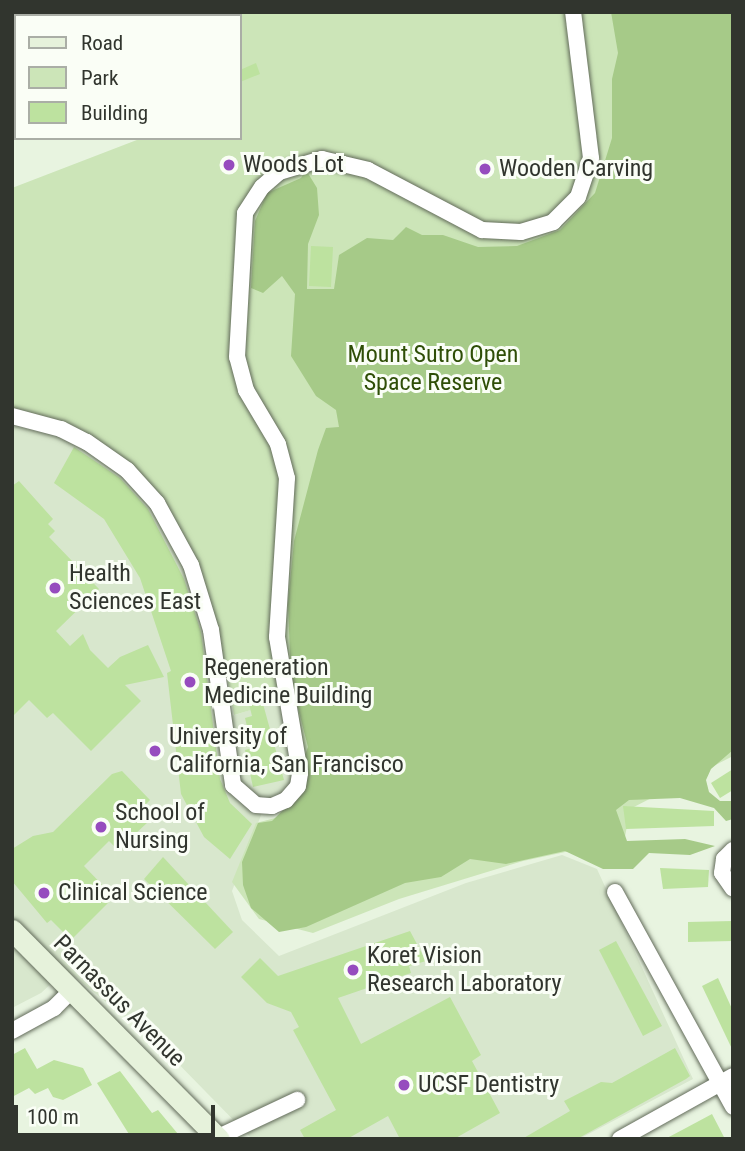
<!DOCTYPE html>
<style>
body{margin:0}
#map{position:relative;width:745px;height:1151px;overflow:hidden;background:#e8f4e0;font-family:"Roboto Condensed",sans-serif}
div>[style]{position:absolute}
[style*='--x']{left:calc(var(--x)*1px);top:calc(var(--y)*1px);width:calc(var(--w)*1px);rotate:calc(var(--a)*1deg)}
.built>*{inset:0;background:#d8e7cd}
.green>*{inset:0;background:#cce5b8}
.forest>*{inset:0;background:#a6ca88}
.building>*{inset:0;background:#bde29f}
.roads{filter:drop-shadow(0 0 2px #626b5a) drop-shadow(0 0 2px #626b5a)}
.street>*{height:16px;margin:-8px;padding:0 8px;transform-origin:8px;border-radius:8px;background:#fff}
.secondary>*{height:21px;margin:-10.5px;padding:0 10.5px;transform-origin:10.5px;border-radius:10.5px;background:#e6f2db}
.dots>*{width:19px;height:19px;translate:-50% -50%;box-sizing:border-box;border:4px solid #fafef6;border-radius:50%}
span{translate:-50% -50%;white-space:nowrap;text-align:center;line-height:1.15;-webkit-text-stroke:6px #fafef6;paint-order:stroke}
.poi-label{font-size:24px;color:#31352e}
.left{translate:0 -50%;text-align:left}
.park-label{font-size:24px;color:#2f4e07}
.street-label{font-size:24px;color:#31352e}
.frame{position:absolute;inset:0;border:14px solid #31352e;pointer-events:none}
.legend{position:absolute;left:14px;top:14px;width:228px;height:126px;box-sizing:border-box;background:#fafef6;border:2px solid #aaaea6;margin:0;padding:9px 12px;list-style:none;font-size:21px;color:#31352e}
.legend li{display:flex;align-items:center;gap:14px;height:35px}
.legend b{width:35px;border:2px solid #aaaea6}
.scale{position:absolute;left:14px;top:1105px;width:201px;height:32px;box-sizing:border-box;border:4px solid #31352e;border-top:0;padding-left:9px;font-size:21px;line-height:24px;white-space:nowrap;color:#31352e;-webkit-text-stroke:5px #fafef6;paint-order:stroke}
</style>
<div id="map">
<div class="built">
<div style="clip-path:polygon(12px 426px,87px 442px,157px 503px,191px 565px,225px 718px,289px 698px,304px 784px,263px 810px,232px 891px,242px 920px,279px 956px,466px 883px,562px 855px,597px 869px,693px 1079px,579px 1139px,252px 1139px,160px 1045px,66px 970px,41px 993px,12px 1008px)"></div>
</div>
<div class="green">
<div style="clip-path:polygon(76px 12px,733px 12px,733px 756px,630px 809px,623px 848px,594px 856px,570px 851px,523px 861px,399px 899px,313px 933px,259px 919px,232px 882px,256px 823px,279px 817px,294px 801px,288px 699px,234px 715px,218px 629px,134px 472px,12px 412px,12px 188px,142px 138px,240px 138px,240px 16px)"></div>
</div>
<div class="forest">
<div style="clip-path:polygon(611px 12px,733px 12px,733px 750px,711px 769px,706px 780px,709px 792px,720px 801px,733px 801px,733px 819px,726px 821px,714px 808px,680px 798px,629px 800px,616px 810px,627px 841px,685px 839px,715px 846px,690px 855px,649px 853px,633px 869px,603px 869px,565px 851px,506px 864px,470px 859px,441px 877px,405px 883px,306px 927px,279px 932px,251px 908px,243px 885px,242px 862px,258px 823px,272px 821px,284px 809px,308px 747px,291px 681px,288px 603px,294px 541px,318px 450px,326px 428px,339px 427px,336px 410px,316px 396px,291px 356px,295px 294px,282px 276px,263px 293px,251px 288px,255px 221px,267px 193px,301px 178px,306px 170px,317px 188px,319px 215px,308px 244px,307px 289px,334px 289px,339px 255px,367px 238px,393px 240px,406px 227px,422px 235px,443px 235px,478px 247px,517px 246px,560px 230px,595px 193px,612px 138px,612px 79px,618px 53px)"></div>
</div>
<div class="building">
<div style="clip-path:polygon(256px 63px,260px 74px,240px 82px,240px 70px)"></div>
<div style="clip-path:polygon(311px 246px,333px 247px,331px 287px,309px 286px)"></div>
<div style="clip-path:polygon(74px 447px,120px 478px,148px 509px,184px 579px,201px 632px,220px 779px,230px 803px,252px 824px,230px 859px,204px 837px,181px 794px,167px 673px,171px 671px,140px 578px,104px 519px,54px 483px)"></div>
<div style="clip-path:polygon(19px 481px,53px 519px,48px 524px,55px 531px,49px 537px,99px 589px,56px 631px,70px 646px,83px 634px,90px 650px,108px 668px,120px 657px,148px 645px,164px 677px,125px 685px,141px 701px,91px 751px,53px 713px,47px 718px,29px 700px,12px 717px,12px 486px)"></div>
<div style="clip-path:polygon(260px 693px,284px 780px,253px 787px,245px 750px,252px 748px,245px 718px,252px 716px,247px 696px)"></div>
<div style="clip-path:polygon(733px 769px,733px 790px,720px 798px,711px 783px)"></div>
<div style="clip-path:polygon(122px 771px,150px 800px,138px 812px,148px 822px,118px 850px,109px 841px,84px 866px,114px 897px,71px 940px,51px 920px,47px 923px,12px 881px,12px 849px,33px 836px,53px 832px,112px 774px)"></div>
<div style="clip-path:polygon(623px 806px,714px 811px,714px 826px,626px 829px)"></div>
<div style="clip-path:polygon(163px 857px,233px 932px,215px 949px,144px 879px)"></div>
<div style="clip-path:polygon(660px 868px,709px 870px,708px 887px,663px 889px)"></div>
<div style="clip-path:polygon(733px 921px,733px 941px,688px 942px,688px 922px)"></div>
<div style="clip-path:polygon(410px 931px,426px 961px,409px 966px,411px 973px,338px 998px,361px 1044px,450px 997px,481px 1055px,472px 1061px,500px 1113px,454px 1139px,400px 1139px,388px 1116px,347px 1139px,305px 1139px,300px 1130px,336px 1110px,293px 1030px,299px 1027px,291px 1012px,267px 1003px,241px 977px,260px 958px,278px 976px)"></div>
<div style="clip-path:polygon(616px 941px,662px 1026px,643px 1036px,599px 950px)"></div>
<div style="clip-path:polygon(718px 978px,733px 1011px,733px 1051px,702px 986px)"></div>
<div style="clip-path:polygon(25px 1048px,37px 1069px,54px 1060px,83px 1068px,92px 1085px,63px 1100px,53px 1097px,48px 1088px,35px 1094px,29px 1088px,12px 1097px,12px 1055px)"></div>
<div style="clip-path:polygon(675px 1048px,690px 1076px,686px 1079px,577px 1139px,522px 1139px,570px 1111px,564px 1101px,601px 1082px,612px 1083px)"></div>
<div style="clip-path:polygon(120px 1071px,152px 1113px,158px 1110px,178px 1134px,169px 1139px,132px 1139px,97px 1083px)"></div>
<div style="clip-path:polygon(712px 1114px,725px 1139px,665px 1139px,684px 1129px)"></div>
</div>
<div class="roads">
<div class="street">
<div style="--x:12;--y:85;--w:4;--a:-14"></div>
<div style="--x:12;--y:416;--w:51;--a:14.9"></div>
<div style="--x:61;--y:429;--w:29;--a:27"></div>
<div style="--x:87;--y:442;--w:49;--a:35"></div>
<div style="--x:127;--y:470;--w:45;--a:47.7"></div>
<div style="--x:157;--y:503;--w:71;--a:61.3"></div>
<div style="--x:191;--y:565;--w:68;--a:72.9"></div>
<div style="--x:211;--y:630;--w:157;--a:81.9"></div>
<div style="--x:233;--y:785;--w:30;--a:41"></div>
<div style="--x:256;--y:805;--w:16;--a:4"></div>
<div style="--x:272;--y:806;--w:15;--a:-23"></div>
<div style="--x:286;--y:800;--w:18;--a:-49"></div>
<div style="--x:298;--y:786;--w:13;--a:-81"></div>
<div style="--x:300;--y:773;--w:138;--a:-99.6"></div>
<div style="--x:277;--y:637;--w:159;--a:-86.4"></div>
<div style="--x:287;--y:478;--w:35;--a:-105"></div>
<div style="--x:278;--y:444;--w:63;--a:-120.7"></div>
<div style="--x:246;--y:390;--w:34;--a:-105"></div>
<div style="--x:237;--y:357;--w:144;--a:-86.8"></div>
<div style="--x:245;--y:213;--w:31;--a:-57"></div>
<div style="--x:262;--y:187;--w:23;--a:-41"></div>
<div style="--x:279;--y:172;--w:45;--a:-16.8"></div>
<div style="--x:322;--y:159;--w:47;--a:13.4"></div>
<div style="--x:368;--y:170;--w:129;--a:27.8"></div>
<div style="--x:482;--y:230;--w:39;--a:3"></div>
<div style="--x:521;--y:232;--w:34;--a:-17"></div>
<div style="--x:553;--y:222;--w:35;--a:-45"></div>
<div style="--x:578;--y:197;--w:41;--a:-71.6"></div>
<div style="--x:591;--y:158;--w:147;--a:-97"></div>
<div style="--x:733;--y:850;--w:13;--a:135"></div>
<div style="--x:724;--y:859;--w:14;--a:98"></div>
<div style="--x:722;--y:873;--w:19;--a:55"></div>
<div style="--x:615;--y:892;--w:245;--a:61.2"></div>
<div style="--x:12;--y:1031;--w:48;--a:-28.7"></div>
<div style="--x:54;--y:1008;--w:25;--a:-45"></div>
<div style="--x:214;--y:1139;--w:92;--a:-25.2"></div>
<div style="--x:620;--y:1139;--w:129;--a:-29.1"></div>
</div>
<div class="secondary">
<div style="--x:12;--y:930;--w:294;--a:45.3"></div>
</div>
</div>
<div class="dots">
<div style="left:229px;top:165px;background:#964cbe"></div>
<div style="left:485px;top:169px;background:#964cbe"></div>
<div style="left:55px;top:588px;background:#964cbe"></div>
<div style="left:190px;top:682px;background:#964cbe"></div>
<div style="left:155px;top:751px;background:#964cbe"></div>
<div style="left:101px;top:827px;background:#964cbe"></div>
<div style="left:44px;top:893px;background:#964cbe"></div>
<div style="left:353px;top:970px;background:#964cbe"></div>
<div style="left:404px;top:1085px;background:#964cbe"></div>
</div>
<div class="poi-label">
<span class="left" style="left:243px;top:165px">Woods Lot</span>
<span class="left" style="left:499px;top:169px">Wooden Carving</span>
<span class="left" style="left:69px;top:588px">Health<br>Sciences East</span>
<span class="left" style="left:204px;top:682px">Regeneration<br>Medicine Building</span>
<span class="left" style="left:169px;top:751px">University of<br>California, San Francisco</span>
<span class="left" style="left:115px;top:827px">School of<br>Nursing</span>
<span class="left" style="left:58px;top:893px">Clinical Science</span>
<span class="left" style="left:367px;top:970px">Koret Vision<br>Research Laboratory</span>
<span class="left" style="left:418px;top:1085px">UCSF Dentistry</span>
</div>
<div class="park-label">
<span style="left:433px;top:369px">Mount Sutro Open<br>Space Reserve</span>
</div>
<div class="street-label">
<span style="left:119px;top:1001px;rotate:45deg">Parnassus Avenue</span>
</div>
<div class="frame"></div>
<ul class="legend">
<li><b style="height:9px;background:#e6f2db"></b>Road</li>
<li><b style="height:19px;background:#cce5b8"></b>Park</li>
<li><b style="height:19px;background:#bde29f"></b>Building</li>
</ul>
<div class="scale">100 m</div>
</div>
